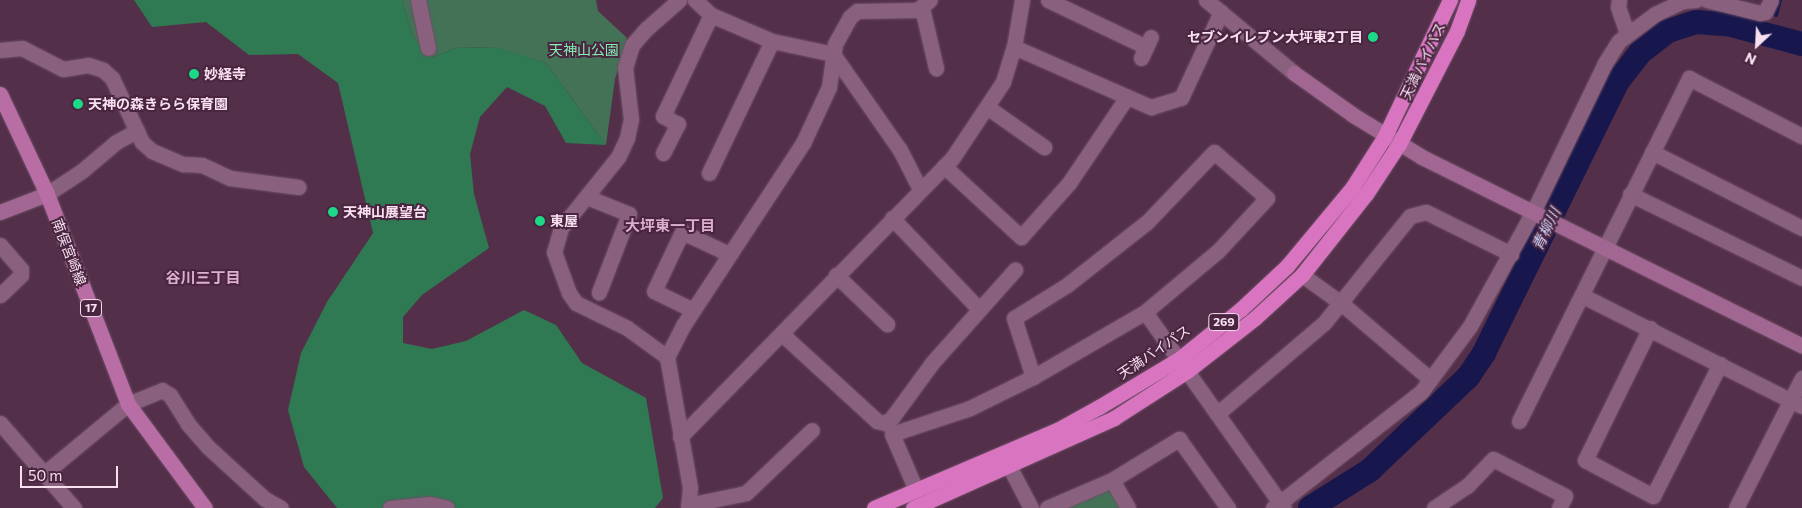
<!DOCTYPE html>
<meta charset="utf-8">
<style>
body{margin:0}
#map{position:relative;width:1802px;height:508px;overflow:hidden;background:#542f4a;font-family:Commissioner,"Noto Sans JP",sans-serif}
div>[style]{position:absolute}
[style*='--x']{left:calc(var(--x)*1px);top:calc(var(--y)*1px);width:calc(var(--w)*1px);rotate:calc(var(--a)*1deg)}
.green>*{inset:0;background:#447257}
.forest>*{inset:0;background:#2f7a53}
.stream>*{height:4px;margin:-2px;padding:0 2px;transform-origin:2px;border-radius:2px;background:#18174d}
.river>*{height:24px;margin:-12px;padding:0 12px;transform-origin:12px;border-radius:12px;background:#18174d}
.roads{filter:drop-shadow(0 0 1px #6e4f66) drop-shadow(0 0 1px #6e4f66)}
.street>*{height:15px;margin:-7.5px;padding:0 7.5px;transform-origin:7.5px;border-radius:7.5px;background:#89607d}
.secondary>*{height:15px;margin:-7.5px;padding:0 7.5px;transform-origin:7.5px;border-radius:7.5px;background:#a16691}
.primary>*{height:15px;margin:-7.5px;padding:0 7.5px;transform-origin:7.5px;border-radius:7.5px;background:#b96da5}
.highway>*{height:15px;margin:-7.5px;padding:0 7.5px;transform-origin:7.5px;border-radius:7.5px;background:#d975c0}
.dots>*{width:14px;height:14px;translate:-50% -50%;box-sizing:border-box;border:2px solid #492540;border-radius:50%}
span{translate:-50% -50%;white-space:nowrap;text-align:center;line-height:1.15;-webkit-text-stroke:4px #492540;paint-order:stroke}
.shield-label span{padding:1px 4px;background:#492540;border:1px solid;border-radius:4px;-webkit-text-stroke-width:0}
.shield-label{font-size:12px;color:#f8e0f0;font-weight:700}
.poi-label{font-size:14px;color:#f8e0f0;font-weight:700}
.right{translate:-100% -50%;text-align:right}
.left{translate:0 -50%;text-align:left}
.park-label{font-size:14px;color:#86edb2}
.street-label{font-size:14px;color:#f8e0f0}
.neighbourhood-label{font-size:15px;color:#dcafce;font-weight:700}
.water-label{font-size:15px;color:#d3d9fe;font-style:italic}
.north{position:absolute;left:1732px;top:20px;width:50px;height:50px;-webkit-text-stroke:4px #492540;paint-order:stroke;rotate:205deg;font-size:14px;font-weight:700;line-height:20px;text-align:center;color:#f8e0f0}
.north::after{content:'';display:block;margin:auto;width:18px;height:22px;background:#f8e0f0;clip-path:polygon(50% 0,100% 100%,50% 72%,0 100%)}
.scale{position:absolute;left:20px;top:466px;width:98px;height:22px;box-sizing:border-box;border:2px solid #f8e0f0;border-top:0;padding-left:6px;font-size:15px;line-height:18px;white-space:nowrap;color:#f8e0f0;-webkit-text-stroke:4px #492540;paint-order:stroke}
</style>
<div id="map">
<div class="green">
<div style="clip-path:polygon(402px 0,596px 0,598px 11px,627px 38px,615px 79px,606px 145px,546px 63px,498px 48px,458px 47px,433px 57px,413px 37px)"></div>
<div style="clip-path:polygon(1110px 487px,1122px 508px,1058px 508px)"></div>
</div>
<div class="forest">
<div style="clip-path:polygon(134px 0,402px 0,413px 37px,433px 57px,458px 47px,499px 48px,546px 63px,606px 145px,566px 143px,545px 106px,507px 87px,480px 117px,470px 154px,474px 194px,489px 248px,422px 295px,403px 317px,403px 343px,432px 349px,466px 341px,524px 310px,556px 325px,582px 363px,646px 398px,663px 498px,655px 508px,337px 508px,304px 467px,288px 410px,301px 353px,327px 302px,373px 233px,338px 83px,298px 54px,249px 55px,206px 22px,152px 27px)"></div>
</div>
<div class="stream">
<div style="--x:1776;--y:15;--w:16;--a:-75"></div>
</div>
<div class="river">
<div style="--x:1310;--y:508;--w:71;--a:-32.3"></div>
<div style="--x:1370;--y:470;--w:135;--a:-43.5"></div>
<div style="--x:1468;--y:377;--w:29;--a:-56"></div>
<div style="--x:1484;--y:353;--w:303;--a:-63.8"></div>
<div style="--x:1618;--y:81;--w:37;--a:-52"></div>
<div style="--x:1641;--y:52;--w:34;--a:-38"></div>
<div style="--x:1668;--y:31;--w:29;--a:-18"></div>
<div style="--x:1696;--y:22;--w:31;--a:4"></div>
<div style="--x:1727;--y:24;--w:78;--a:14.9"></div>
</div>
<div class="roads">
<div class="street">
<div style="--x:418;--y:0;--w:49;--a:78.2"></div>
<div style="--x:679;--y:0;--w:44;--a:138.7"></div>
<div style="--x:646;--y:29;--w:21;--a:131"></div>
<div style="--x:632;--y:45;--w:24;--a:107"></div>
<div style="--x:625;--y:68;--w:51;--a:83.3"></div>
<div style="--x:631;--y:119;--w:19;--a:102"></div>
<div style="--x:627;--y:138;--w:21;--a:115"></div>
<div style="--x:618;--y:157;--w:91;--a:128.8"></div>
<div style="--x:561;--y:228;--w:25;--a:106"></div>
<div style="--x:554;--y:252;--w:44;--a:69.9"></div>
<div style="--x:569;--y:293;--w:12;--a:55"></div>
<div style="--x:576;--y:303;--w:57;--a:26.1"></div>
<div style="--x:627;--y:328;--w:49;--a:35.9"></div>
<div style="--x:667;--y:357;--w:132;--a:80"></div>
<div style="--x:690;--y:487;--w:21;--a:95"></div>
<div style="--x:695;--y:0;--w:22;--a:43"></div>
<div style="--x:711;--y:15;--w:66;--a:23.1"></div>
<div style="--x:772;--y:41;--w:62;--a:12"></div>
<div style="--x:833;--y:54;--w:117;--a:55.1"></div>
<div style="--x:900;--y:150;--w:44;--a:62.9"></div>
<div style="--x:1048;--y:0;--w:109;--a:25.6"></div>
<div style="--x:1206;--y:0;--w:114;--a:39.7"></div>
<div style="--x:1619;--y:0;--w:7;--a:98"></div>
<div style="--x:1618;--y:7;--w:28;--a:71"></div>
<div style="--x:1707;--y:0;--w:55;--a:13.8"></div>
<div style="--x:1760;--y:13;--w:5;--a:-11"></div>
<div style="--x:1765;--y:12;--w:13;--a:-63"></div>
<div style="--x:922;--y:8;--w:62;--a:76.9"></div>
<div style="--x:1014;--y:47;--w:150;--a:23.7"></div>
<div style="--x:1151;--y:107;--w:31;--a:-17"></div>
<div style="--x:1181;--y:98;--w:95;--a:-65.1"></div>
<div style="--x:0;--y:50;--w:22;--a:-5"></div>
<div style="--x:22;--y:48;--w:46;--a:27.1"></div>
<div style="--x:63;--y:69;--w:25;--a:-9"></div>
<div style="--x:88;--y:65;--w:16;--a:18"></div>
<div style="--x:103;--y:70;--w:12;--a:42"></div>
<div style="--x:112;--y:78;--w:71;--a:64.9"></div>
<div style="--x:142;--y:142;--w:13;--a:42"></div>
<div style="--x:152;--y:151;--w:34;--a:23"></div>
<div style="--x:183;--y:164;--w:19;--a:3"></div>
<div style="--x:202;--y:165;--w:31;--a:25"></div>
<div style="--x:230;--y:178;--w:69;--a:7.5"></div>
<div style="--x:1141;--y:58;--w:23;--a:-65"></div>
<div style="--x:987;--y:107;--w:70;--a:35.1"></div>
<div style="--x:1652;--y:152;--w:168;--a:26.9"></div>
<div style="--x:663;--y:153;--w:33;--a:-63"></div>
<div style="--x:678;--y:124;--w:17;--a:-152"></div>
<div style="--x:663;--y:116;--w:112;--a:-64.6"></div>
<div style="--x:944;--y:166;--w:105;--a:42.7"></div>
<div style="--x:1021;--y:237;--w:72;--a:-48.4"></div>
<div style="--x:1069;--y:183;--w:104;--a:-56"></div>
<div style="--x:709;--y:173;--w:146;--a:-64.5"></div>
<div style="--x:47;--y:194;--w:43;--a:-33.7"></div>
<div style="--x:83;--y:170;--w:43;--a:-40.3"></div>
<div style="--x:116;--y:142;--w:24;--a:-28"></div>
<div style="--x:1630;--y:194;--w:191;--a:26"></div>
<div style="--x:587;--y:197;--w:45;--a:22"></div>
<div style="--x:629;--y:214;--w:84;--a:111"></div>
<div style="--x:892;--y:218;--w:126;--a:46.3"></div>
<div style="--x:0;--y:245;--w:32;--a:49"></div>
<div style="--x:21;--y:269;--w:6;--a:90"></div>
<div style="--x:21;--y:275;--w:29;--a:136"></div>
<div style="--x:836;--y:275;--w:71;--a:43.9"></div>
<div style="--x:1302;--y:275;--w:48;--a:35.7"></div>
<div style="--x:1341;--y:303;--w:118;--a:40.5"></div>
<div style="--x:1583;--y:296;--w:245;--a:26.7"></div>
<div style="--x:693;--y:310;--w:43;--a:-154"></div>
<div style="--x:654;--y:291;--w:65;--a:-64.6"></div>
<div style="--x:682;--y:232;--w:52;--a:25.1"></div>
<div style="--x:1145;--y:312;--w:240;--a:54.7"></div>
<div style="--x:1650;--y:328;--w:147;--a:116.2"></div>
<div style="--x:1585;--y:460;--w:77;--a:27.9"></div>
<div style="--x:1653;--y:496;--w:148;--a:-63.1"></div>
<div style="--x:782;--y:334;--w:129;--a:42.5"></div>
<div style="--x:877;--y:421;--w:8;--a:14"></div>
<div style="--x:885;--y:423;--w:7;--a:-34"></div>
<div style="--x:891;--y:419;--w:69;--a:-53.8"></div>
<div style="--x:932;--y:363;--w:125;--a:-48.3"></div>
<div style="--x:667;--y:357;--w:37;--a:-63"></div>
<div style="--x:684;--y:324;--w:217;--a:-56.7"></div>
<div style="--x:803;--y:143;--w:62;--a:-65.1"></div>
<div style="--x:829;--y:87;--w:43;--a:-82.1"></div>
<div style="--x:835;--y:44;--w:31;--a:-61"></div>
<div style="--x:850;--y:17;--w:9;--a:-41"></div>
<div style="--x:857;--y:11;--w:60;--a:-1"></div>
<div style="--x:917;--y:10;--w:16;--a:-38"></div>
<div style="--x:1217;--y:414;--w:140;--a:-40.4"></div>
<div style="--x:1324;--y:323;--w:137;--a:-51.2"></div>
<div style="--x:1410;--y:216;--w:16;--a:-14"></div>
<div style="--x:1426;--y:212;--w:95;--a:26.3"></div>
<div style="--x:1519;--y:421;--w:383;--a:-63.6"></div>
<div style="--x:1689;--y:78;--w:127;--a:27.2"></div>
<div style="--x:0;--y:423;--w:113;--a:49"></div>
<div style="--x:680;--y:437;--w:391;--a:-45.7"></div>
<div style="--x:953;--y:157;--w:90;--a:-56.3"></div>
<div style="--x:1003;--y:82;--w:37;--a:-73"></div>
<div style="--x:1014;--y:47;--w:48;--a:-80.3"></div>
<div style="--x:1010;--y:468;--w:45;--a:62.3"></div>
<div style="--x:46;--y:472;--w:107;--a:-39.7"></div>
<div style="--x:128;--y:404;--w:37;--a:-22"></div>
<div style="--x:162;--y:390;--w:9;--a:32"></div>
<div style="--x:170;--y:395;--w:34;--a:58"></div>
<div style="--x:188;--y:424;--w:30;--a:49"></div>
<div style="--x:208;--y:447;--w:77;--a:42.4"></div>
<div style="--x:265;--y:499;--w:18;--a:29"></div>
<div style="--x:1112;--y:480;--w:32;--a:60"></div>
<div style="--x:916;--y:490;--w:61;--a:-113.2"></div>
<div style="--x:892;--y:434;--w:82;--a:-18.4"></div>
<div style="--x:970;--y:408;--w:70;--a:-26.2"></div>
<div style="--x:1033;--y:377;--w:129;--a:-30.1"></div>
<div style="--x:1145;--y:312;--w:95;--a:-39.9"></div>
<div style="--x:1218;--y:251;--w:72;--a:-47.2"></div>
<div style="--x:1267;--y:198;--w:70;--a:-139"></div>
<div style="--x:1214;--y:152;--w:97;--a:133.7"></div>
<div style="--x:1147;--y:222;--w:102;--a:141.8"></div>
<div style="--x:1067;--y:285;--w:62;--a:148.1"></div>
<div style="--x:1014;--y:318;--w:62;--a:72.1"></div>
<div style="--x:688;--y:505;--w:59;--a:-11.7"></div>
<div style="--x:746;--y:493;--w:91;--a:-43.7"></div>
<div style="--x:390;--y:508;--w:40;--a:-5.7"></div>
<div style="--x:430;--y:504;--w:17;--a:13"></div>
<div style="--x:1047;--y:508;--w:71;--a:-23.3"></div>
<div style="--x:1112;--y:480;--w:79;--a:-31.5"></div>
<div style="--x:1179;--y:439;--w:85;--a:54.6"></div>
<div style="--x:1273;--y:508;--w:188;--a:-38.1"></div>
<div style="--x:1421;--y:392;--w:82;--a:-53.4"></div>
<div style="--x:1470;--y:326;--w:130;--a:-61.1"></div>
<div style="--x:1533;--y:212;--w:165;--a:-64.2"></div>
<div style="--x:1605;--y:63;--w:26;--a:-58"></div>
<div style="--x:1619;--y:41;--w:45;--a:-36.9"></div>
<div style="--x:1655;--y:14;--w:31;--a:-25"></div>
<div style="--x:1683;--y:1;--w:13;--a:-4"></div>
<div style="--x:1434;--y:508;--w:40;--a:-34"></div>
<div style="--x:1467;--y:486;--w:37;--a:-46"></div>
<div style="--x:1493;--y:459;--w:81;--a:27.2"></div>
<div style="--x:1565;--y:496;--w:13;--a:117"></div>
<div style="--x:1736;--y:508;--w:146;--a:-63.1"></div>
</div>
<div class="secondary">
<div style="--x:1294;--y:73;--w:72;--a:35.4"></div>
<div style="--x:1353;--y:115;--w:81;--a:31.3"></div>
<div style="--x:1422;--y:157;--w:424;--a:26.4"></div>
<div style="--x:0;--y:212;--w:50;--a:-21"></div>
</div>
<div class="primary">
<div style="--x:0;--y:94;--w:110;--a:64.8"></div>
<div style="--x:47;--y:194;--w:225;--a:68.9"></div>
<div style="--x:128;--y:404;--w:129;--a:53.5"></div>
</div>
<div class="highway">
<div style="--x:874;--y:508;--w:199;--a:-23.1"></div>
<div style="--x:1057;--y:430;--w:48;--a:-28.7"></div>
<div style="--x:1099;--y:407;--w:93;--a:-31"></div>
<div style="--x:1179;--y:359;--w:80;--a:-38.9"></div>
<div style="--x:1241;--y:309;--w:63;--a:-43.1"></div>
<div style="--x:1287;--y:266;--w:102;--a:-50.2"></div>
<div style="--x:1352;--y:188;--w:62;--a:-57.6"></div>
<div style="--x:1385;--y:136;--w:151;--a:-64.5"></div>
<div style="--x:913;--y:508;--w:220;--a:-24.1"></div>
<div style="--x:1114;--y:418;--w:87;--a:-32.8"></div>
<div style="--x:1187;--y:371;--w:86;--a:-37.9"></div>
<div style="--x:1255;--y:318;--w:64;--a:-42.5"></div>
<div style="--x:1302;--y:275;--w:103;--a:-51.7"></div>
<div style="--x:1366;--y:194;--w:60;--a:-56.6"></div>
<div style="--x:1399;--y:144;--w:127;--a:-62.8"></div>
<div style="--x:1457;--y:31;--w:33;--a:-70"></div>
</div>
</div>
<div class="dots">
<div style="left:1373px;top:37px;background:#1cd988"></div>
<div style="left:194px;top:74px;background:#1cd988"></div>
<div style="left:78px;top:104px;background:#1cd988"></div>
<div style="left:333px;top:212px;background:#1cd988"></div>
<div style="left:540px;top:221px;background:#1cd988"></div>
</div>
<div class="shield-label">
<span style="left:91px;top:308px">17</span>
<span style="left:1224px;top:322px">269</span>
</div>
<div class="poi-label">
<span class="right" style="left:1363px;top:37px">セブンイレブン大坪東2丁目</span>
<span class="left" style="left:204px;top:74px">妙経寺</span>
<span class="left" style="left:88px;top:104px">天神の森きらら保育園</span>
<span class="left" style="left:343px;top:212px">天神山展望台</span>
<span class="left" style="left:550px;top:221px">東屋</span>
</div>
<div class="park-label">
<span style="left:584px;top:50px">天神山公園</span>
</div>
<div class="street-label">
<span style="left:1423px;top:61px;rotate:-64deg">天満バイパス</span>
<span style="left:69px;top:252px;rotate:69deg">南俣宮崎線</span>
<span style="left:1154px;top:352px;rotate:-34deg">天満バイパス</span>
</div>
<div class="neighbourhood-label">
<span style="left:670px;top:226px">大坪東一丁目</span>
<span style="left:203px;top:278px">谷川三丁目</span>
</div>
<div class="water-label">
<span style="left:1546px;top:229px;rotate:-64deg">青柳川</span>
</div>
<div class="north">N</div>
<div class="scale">50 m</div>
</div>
